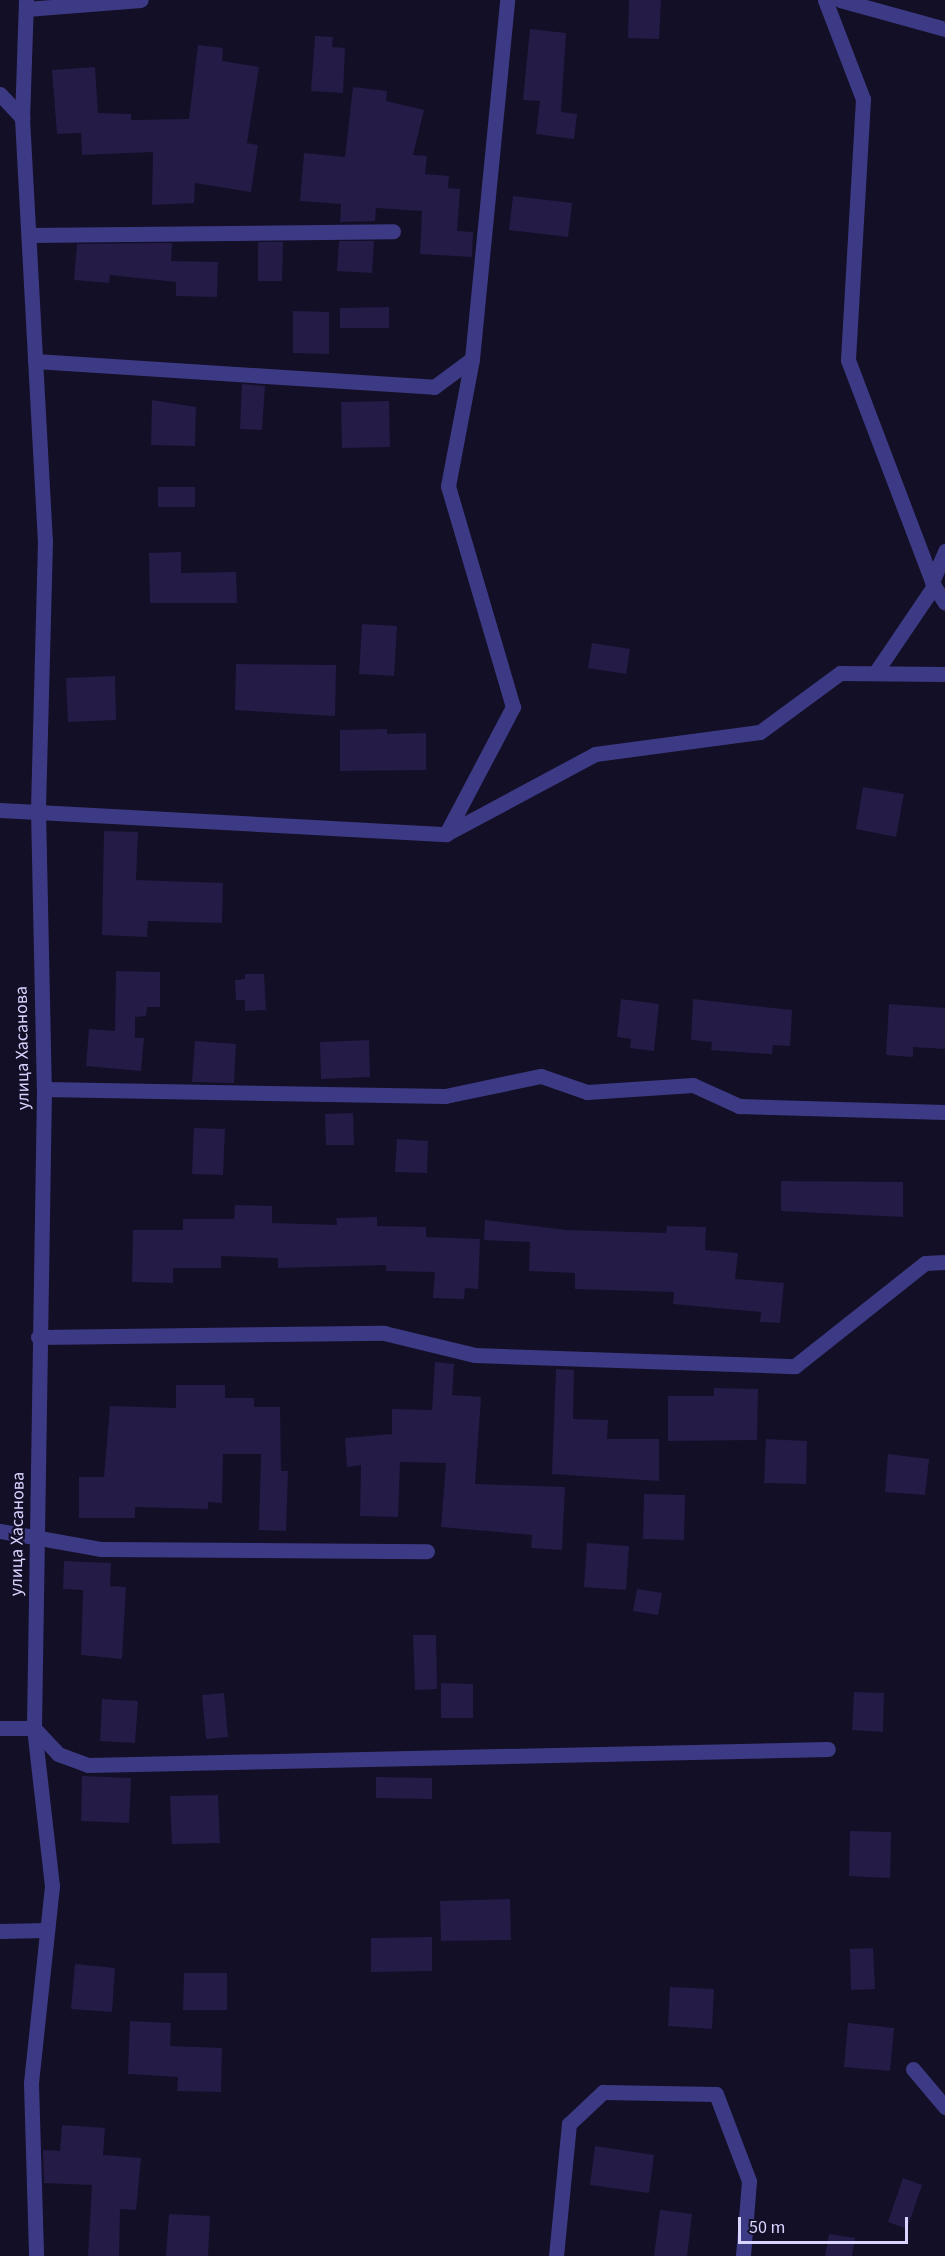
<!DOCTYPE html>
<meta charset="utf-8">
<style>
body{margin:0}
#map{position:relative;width:945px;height:2256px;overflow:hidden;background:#130f26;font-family:"Source Sans 3",sans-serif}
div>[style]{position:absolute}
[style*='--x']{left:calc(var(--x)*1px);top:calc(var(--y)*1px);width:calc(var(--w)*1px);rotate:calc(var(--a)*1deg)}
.building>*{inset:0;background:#241b47}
.minor>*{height:15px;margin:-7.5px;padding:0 7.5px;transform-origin:7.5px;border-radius:7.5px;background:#3d3a85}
.tertiary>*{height:15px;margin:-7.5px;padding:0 7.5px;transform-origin:7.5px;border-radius:7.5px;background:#3d3a85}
span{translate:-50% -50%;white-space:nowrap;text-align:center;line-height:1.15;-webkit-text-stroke:4.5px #130f26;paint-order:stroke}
.street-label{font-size:18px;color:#d9d4ff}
.scale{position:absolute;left:738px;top:2217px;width:170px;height:27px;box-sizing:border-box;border:3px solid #d9d4ff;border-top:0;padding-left:8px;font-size:18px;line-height:21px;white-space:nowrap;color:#d9d4ff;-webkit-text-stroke:4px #130f26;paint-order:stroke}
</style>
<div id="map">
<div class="building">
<div style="clip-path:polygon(629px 0,661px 0,659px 39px,628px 38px)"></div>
<div style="clip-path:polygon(530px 29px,566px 33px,561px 112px,577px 114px,574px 139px,536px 134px,540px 101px,523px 100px)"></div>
<div style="clip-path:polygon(315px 36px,333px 37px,332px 47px,345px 48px,343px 93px,311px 91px)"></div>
<div style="clip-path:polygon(198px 45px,223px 48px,222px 61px,259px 67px,247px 143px,258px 145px,251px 192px,195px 183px,194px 203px,152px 205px,153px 152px,82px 155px,81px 133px,57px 134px,52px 70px,95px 67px,98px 113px,131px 114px,131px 120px,189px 119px)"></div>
<div style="clip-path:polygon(353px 87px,387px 91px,386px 101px,424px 110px,413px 155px,427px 156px,425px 174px,449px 176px,448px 188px,460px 189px,457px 231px,473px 232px,472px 257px,420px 254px,422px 211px,376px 208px,375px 221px,340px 222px,341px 204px,300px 201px,304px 153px,345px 157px)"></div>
<div style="clip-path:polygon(513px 196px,572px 203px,568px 237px,509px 230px)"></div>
<div style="clip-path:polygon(339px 241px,374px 241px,372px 273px,337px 271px)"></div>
<div style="clip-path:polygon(258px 242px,283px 242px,282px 281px,258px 281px)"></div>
<div style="clip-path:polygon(172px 243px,171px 261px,218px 262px,217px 297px,176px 296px,176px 282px,110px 275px,109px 283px,74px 280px,77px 244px)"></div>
<div style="clip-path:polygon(389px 307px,389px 328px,340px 328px,340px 308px)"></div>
<div style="clip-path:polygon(293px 311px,329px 312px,329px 354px,293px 353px)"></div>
<div style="clip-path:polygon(242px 384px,265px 386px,262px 430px,240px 429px)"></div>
<div style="clip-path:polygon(152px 400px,196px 407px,195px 446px,151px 445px)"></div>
<div style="clip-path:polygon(389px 401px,390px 447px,342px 448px,341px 402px)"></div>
<div style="clip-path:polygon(158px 487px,195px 487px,195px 507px,158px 507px)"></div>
<div style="clip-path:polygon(181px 552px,181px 573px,236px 572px,237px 603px,150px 603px,149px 553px)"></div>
<div style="clip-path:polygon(362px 624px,397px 626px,394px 676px,359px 674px)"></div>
<div style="clip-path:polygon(592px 643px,630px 649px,626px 674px,588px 668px)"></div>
<div style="clip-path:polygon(236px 664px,336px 665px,335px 716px,235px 710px)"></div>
<div style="clip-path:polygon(115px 676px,116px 720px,68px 722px,66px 678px)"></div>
<div style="clip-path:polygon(387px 729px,387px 734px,426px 733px,426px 770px,340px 771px,340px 730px)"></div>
<div style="clip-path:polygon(863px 787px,904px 794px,896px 837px,856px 829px)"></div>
<div style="clip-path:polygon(104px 831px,138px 832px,136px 880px,223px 883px,222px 923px,148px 921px,147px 937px,102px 935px)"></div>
<div style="clip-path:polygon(116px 971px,160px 972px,160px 1007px,147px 1007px,146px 1016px,135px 1017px,135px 1038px,144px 1038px,141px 1071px,86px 1066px,89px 1029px,115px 1031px)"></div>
<div style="clip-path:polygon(245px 974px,264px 974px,266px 1010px,245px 1011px,245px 1000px,236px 1000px,235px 980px,245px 979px)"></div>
<div style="clip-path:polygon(621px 999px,659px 1004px,654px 1051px,630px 1048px,631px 1039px,617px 1037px)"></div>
<div style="clip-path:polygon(693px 999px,792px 1010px,790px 1046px,773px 1045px,772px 1054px,751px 1053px,711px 1050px,712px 1042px,691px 1040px)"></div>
<div style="clip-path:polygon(889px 1004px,945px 1008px,945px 1049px,913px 1047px,913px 1057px,886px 1055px)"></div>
<div style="clip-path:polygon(369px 1040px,370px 1077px,321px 1079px,320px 1042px)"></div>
<div style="clip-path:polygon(195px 1041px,236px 1044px,234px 1083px,192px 1082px)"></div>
<div style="clip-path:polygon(353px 1113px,354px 1145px,326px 1145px,325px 1114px)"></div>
<div style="clip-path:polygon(194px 1128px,225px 1129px,223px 1175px,192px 1174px)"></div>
<div style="clip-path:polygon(397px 1139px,428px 1141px,427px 1173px,395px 1172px)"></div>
<div style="clip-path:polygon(781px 1181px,903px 1182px,903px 1217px,781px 1211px)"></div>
<div style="clip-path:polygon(235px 1205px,272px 1206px,272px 1223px,337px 1225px,336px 1218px,377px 1217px,377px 1226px,426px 1227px,426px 1237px,480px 1239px,478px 1289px,465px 1288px,464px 1299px,433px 1298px,435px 1272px,386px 1271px,386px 1265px,278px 1268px,278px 1258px,221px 1256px,221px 1268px,173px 1268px,173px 1283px,132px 1282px,133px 1230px,183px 1230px,183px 1219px,234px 1219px)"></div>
<div style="clip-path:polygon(485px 1220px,566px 1230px,666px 1233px,667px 1226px,706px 1227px,705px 1250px,738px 1253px,735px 1279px,784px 1283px,780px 1323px,760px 1322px,761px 1312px,673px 1304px,674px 1292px,575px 1289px,575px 1273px,529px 1271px,530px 1242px,484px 1240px)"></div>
<div style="clip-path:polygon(435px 1362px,454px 1364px,452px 1395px,481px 1397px,475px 1484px,565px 1487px,562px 1550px,531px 1548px,532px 1535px,441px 1527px,446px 1463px,400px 1462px,398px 1517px,360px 1516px,361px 1465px,347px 1467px,345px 1438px,392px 1434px,392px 1409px,432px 1410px)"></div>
<div style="clip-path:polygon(556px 1369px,574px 1370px,573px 1419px,608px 1420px,607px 1439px,659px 1439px,659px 1481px,552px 1474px)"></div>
<div style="clip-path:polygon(176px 1385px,225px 1385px,225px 1398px,254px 1398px,254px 1407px,280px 1407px,281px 1471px,288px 1471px,286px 1531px,259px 1530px,261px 1454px,223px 1454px,222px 1503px,208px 1502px,208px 1509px,135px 1507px,135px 1518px,79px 1518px,79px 1477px,104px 1477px,110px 1406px,176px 1408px)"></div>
<div style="clip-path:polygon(714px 1388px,758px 1389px,757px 1440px,668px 1441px,668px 1396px,714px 1396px)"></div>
<div style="clip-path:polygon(766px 1439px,807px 1441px,806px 1484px,764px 1483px)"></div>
<div style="clip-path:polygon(888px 1454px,929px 1459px,925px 1495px,885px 1492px)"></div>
<div style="clip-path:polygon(644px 1494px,685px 1495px,684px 1540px,643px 1539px)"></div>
<div style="clip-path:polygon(587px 1543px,629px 1546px,626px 1590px,584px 1587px)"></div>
<div style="clip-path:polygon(64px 1561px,111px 1563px,110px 1586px,126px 1587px,122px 1659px,81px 1655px,83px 1590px,63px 1589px)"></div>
<div style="clip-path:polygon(637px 1589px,662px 1593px,658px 1615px,633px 1611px)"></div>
<div style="clip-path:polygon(413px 1635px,436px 1635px,437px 1689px,415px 1690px)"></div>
<div style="clip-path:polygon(441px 1683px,473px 1684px,473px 1718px,441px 1718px)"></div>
<div style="clip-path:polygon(854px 1692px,884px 1693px,883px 1732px,852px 1730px)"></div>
<div style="clip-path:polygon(224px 1693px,228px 1737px,206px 1739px,202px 1695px)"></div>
<div style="clip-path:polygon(102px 1699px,138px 1701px,135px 1743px,100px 1741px)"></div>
<div style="clip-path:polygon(82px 1776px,131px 1778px,129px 1823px,81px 1821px)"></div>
<div style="clip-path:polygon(376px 1777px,432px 1778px,432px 1799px,376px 1798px)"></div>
<div style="clip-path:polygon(218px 1795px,220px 1843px,172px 1844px,170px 1796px)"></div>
<div style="clip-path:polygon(850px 1831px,891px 1832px,890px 1878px,849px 1876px)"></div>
<div style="clip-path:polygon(510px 1899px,511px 1940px,441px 1941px,440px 1901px)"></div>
<div style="clip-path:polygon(432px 1937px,432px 1971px,371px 1972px,371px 1938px)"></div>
<div style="clip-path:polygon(873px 1948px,875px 1989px,851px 1990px,850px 1949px)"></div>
<div style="clip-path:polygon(75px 1964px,115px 1968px,112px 2012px,71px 2009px)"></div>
<div style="clip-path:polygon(184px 1973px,227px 1973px,227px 2010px,183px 2010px)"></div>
<div style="clip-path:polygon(670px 1987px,714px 1989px,712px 2029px,668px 2026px)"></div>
<div style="clip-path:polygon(130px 2021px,171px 2023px,170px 2046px,222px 2048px,221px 2092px,177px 2091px,178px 2077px,128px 2074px)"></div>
<div style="clip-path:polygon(848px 2023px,894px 2028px,890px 2071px,844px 2067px)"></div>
<div style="clip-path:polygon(62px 2125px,105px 2128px,103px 2155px,141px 2158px,136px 2210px,120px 2209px,119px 2256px,88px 2256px,92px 2185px,44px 2183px,43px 2150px,60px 2151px)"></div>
<div style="clip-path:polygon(595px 2146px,654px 2155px,649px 2193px,590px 2185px)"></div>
<div style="clip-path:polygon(903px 2178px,922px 2185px,907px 2229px,888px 2222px)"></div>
<div style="clip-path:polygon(660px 2210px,692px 2214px,687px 2256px,654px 2256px)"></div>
<div style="clip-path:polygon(169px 2214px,210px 2216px,208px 2256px,166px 2256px)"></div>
<div style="clip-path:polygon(829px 2234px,855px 2238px,852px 2256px,825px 2256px)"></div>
</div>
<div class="minor">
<div style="--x:825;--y:0;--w:106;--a:69"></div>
<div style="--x:863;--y:99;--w:261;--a:93.3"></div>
<div style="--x:848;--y:360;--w:242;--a:69.2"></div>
<div style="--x:934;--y:586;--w:105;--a:124.1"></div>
<div style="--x:840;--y:0;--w:109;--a:15.4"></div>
<div style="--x:26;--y:9;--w:115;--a:-4.5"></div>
<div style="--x:0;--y:94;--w:33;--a:47"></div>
<div style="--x:29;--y:235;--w:364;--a:-0.6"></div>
<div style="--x:35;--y:361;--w:400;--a:3.7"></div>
<div style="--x:434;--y:387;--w:47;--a:-36.4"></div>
<div style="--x:472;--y:359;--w:361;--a:-84.4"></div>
<div style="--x:932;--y:582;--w:34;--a:-67"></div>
<div style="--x:934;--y:586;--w:20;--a:57"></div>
<div style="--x:0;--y:810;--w:447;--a:3.1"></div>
<div style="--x:446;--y:834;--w:144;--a:-62.2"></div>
<div style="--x:513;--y:707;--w:230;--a:-106.4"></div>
<div style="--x:448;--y:486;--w:129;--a:-79.3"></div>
<div style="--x:446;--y:834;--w:169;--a:-28.2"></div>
<div style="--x:595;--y:754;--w:166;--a:-7.6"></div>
<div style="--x:760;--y:732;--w:99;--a:-36.4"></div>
<div style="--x:840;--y:673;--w:105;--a:0.5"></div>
<div style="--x:44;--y:1089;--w:401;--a:1"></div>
<div style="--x:445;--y:1096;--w:98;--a:-11.8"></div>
<div style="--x:541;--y:1076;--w:49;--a:19.2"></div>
<div style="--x:587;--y:1092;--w:106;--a:-3.8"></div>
<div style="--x:693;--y:1085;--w:51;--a:24.5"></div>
<div style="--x:739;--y:1106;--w:206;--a:1.7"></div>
<div style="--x:38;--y:1337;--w:346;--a:-0.7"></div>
<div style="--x:384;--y:1333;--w:94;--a:13.6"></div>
<div style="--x:475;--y:1355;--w:320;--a:2"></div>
<div style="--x:795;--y:1366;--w:166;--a:-38.4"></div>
<div style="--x:925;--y:1263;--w:20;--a:-3"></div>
<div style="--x:0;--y:1531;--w:103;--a:10.1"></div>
<div style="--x:101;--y:1549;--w:326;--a:0.4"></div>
<div style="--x:0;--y:1728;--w:34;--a:0"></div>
<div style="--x:34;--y:1728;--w:35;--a:47"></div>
<div style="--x:58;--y:1754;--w:32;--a:20"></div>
<div style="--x:88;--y:1765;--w:740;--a:-1.24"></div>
<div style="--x:0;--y:1931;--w:47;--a:-1.2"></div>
<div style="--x:913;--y:2069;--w:50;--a:49.9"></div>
<div style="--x:556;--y:2256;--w:133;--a:-84.4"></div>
<div style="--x:569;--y:2124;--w:47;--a:-43.3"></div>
<div style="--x:603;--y:2092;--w:113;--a:1"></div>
<div style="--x:716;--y:2094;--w:93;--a:69.2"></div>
<div style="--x:749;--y:2181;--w:75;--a:94.6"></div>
</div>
<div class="tertiary">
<div style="--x:26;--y:0;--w:118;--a:91.9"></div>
<div style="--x:22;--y:118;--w:424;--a:86.9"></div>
<div style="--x:45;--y:541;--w:268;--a:91.5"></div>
<div style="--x:38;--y:809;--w:280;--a:88.8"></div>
<div style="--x:44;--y:1089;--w:639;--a:90.9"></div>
<div style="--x:34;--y:1728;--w:159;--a:83.5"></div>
<div style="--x:52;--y:1886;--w:199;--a:96.1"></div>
<div style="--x:31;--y:2084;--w:172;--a:88.3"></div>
</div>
<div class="street-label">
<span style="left:23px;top:1048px;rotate:-91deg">улица Хасанова</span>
<span style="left:18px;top:1534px;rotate:-89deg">улица Хасанова</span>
</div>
<div class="scale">50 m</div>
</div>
